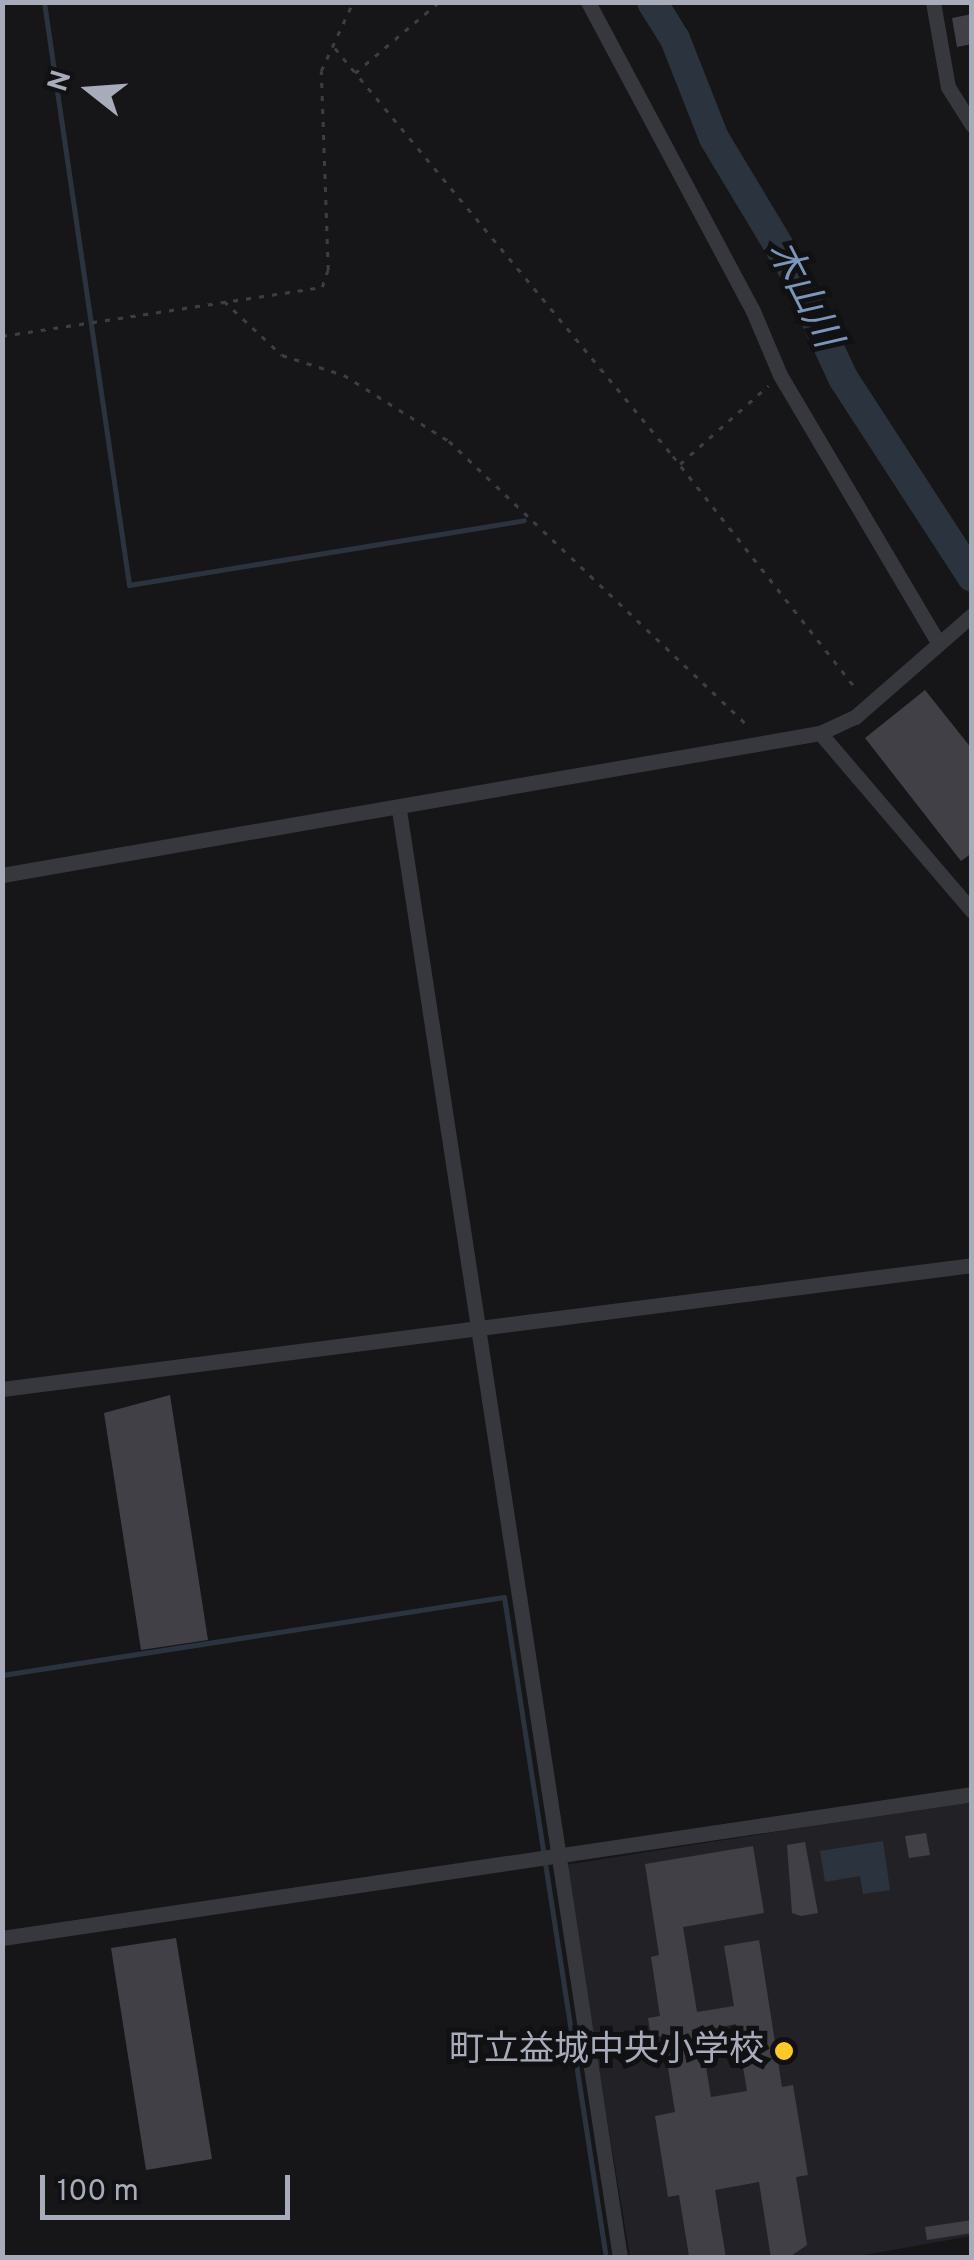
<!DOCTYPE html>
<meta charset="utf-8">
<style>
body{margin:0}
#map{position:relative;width:974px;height:2260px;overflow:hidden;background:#161619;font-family:Overpass,"Noto Sans JP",sans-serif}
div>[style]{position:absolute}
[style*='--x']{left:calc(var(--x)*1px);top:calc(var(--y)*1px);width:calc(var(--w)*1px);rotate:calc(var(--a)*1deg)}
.built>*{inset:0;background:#222226}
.water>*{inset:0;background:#2b343e}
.stream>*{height:5px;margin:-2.5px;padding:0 2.5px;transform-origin:2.5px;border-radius:2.5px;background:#2b343e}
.river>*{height:30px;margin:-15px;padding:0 15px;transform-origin:15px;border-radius:15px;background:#2b343e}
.building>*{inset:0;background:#404046}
.path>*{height:2.5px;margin-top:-1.25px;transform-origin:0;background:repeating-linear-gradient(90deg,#3d3e45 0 5px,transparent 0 13px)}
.minor>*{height:15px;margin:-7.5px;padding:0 7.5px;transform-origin:7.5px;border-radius:7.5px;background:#37373e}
.dots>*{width:28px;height:28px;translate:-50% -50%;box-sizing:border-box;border:5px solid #111114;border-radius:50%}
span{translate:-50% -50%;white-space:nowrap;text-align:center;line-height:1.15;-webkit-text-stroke:10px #111114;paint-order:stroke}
.poi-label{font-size:35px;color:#a7abba}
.right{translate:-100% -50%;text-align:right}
.water-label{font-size:38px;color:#7b96b8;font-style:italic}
.frame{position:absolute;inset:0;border:5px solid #a7abba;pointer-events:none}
.north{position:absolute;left:40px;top:40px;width:100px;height:100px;-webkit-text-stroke:8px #111114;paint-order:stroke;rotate:287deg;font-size:28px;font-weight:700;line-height:40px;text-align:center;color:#a7abba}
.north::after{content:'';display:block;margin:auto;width:35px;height:45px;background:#a7abba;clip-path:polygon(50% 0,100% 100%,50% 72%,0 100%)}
.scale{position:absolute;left:40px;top:2175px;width:250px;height:45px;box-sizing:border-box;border:5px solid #a7abba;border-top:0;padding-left:12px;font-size:30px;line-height:35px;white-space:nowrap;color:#a7abba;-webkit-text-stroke:8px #111114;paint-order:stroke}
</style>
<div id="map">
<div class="built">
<div style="clip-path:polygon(971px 1801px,971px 2236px,853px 2257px,630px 2257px,565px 1865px)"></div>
</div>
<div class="water">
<div style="clip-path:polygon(883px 1841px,890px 1890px,863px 1894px,860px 1876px,825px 1882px,820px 1851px)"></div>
</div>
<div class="stream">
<div style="--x:44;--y:2;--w:589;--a:81.7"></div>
<div style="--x:129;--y:585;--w:400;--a:-9.3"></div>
<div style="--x:2;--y:1675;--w:508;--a:-8.83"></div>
<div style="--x:504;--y:1597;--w:669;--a:81.23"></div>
</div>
<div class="river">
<div style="--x:652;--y:2;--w:44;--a:58.1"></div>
<div style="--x:675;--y:39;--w:106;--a:68.5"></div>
<div style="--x:714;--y:138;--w:152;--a:59"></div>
<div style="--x:792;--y:268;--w:121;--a:65.1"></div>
<div style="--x:843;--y:378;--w:237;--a:57"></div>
</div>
<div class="building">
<div style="clip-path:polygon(972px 14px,972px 44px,957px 47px,952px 18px)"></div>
<div style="clip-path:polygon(925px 690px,972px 749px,972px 853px,961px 861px,865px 738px)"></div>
<div style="clip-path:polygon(170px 1395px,208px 1640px,141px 1650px,104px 1413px)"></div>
<div style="clip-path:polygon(926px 1833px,930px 1855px,909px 1858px,905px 1836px)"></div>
<div style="clip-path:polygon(805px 1842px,818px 1913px,801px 1916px,792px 1913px,787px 1845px)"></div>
<div style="clip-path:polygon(evenodd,753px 1846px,764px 1913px,683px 1927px,697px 2012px,734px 2006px,724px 1946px,759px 1940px,782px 2087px,793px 2085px,808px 2175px,796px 2177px,807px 2245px,788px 2258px,771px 2258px,759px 2182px,715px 2190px,726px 2258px,698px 2258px,689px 2256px,679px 2195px,668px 2197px,655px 2116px,675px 2112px,663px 2036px,651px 2038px,648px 2018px,660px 2016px,651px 1957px,659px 1955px,645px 1864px,753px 1846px,736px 2024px,747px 2091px,711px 2097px,700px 2031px,736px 2024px)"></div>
<div style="clip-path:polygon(176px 1938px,212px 2159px,146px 2170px,111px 1948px)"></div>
<div style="clip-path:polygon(972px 2220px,972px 2233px,927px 2240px,925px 2227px)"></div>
</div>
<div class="path">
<div style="--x:335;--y:48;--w:530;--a:50.36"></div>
<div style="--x:673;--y:456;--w:299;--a:51.8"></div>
<div style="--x:355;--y:73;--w:110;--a:-40.2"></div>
<div style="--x:224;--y:301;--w:79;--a:43"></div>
<div style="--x:282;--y:355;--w:65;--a:17.9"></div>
<div style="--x:344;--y:375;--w:124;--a:32.2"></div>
<div style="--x:449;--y:441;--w:414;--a:43.6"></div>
<div style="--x:2;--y:336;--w:324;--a:-8.7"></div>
<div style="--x:322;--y:287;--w:18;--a:-71"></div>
<div style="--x:328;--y:270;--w:199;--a:-92"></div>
<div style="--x:321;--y:71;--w:76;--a:-65.1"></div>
<div style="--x:680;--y:464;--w:118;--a:-41.6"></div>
</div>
<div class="minor">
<div style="--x:588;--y:2;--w:350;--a:61.9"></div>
<div style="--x:753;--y:311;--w:69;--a:67.1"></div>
<div style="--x:780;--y:375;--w:308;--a:59.4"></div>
<div style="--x:933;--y:2;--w:86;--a:80"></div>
<div style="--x:948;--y:87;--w:45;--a:57.7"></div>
<div style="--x:820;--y:733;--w:234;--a:49.5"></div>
<div style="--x:399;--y:810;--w:1465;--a:81.32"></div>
<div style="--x:2;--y:875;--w:830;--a:-9.85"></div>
<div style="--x:820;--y:733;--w:38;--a:-25"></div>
<div style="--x:855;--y:717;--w:155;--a:-41.1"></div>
<div style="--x:2;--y:1389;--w:978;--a:-7.28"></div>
<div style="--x:2;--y:1938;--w:981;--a:-8.44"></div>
</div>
<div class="dots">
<div style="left:784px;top:2051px;background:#ffca28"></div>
</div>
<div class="poi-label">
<span class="right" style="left:764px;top:2051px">町立益城中央小学校</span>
</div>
<div class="water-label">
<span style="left:802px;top:295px;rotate:63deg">木山川</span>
</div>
<div class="frame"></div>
<div class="north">N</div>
<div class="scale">100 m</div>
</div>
